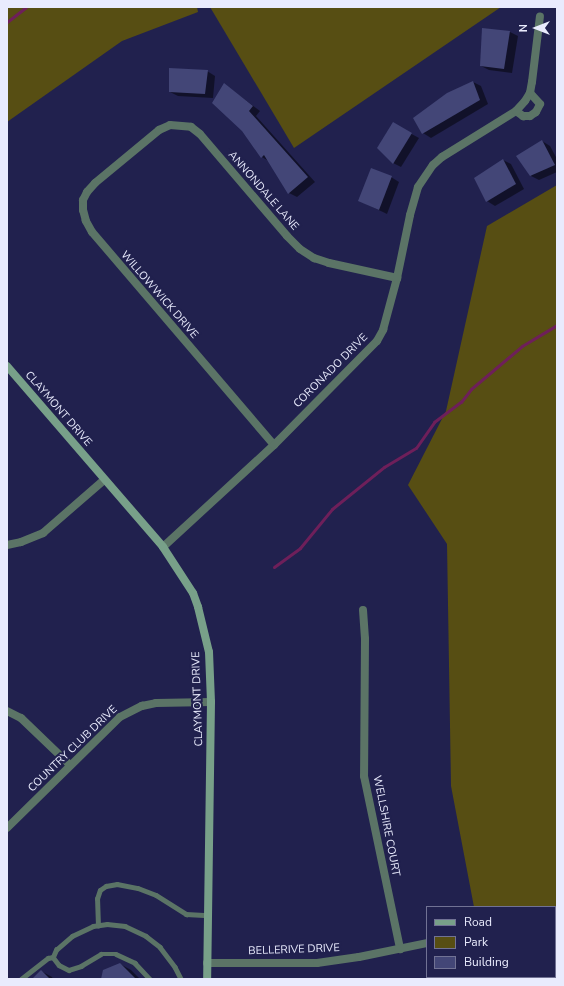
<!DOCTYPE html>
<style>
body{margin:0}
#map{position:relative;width:564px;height:986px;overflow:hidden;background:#21214e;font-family:"Nunito Sans",sans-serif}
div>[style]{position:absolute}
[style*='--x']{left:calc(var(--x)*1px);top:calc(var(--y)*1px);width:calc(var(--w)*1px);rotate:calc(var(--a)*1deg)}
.green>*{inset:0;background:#574e13}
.shadow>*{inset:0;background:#0007}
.stream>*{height:3px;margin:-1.5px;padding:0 1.5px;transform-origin:1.5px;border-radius:1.5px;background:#6e1f5a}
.building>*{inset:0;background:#434677}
.lane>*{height:4.5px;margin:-2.25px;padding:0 2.25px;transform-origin:2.25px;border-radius:2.25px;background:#5b7466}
.street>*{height:8px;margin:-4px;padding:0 4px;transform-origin:4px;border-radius:4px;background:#5b7466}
.secondary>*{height:8px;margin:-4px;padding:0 4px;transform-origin:4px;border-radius:4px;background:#78a089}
span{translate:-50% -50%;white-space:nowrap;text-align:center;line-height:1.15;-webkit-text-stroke:4px #21214e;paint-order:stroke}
.street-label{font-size:11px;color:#e9ebfd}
.frame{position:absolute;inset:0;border:8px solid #e9ebfd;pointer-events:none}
.legend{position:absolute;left:426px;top:906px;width:130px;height:72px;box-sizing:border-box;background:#21214e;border:1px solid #717294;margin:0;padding:5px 7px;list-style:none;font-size:12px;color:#e9ebfd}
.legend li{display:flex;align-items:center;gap:8px;height:20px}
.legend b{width:20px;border:1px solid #717294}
.north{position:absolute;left:516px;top:8px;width:40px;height:40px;-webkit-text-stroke:3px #21214e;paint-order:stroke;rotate:270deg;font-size:11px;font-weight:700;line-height:16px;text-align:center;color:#e9ebfd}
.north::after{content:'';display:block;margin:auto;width:14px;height:18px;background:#e9ebfd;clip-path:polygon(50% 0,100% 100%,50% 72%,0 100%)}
</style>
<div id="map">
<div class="green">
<div style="clip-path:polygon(7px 7px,197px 7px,198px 12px,122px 41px,7px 122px)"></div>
<div style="clip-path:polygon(210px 7px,501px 7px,294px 148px)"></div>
<div style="clip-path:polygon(557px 185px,557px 979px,488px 979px,487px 977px,555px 977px,555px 907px,474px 907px,451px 786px,447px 544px,408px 485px,446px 411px,487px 226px)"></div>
</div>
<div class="shadow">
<div style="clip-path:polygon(483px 29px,510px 32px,518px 36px,512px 73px,489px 70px,481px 66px)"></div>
<div style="clip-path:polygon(207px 71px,215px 76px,213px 98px,178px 96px,170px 92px)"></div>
<div style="clip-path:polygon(473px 82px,481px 86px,488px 104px,431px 138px,423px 133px)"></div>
<div style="clip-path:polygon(224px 84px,260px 111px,256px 116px,315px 182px,297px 197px,289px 193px,270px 162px,262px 157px)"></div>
<div style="clip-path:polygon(393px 124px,419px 138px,401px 167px,393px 163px)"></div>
<div style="clip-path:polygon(542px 141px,550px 146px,557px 159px,557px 172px,539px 180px,531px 176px)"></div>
<div style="clip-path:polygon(503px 160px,511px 164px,524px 189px,495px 206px,487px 201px)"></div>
<div style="clip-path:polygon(391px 177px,399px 182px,387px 214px,360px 201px)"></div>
<div style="clip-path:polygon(120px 964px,131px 970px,140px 979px,102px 979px)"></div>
<div style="clip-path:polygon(41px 971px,52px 977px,53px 979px,33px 979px)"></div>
</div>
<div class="stream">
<div style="--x:7;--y:22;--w:24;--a:-38"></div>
<div style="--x:274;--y:567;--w:32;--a:-36"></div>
<div style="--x:300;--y:548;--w:50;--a:-50.6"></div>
<div style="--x:332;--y:509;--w:67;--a:-38.9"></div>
<div style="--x:384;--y:467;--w:37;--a:-31"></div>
<div style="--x:416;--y:448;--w:32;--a:-55"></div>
<div style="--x:434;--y:422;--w:34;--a:-37"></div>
<div style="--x:461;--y:402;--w:16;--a:-52"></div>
<div style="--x:471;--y:389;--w:67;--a:-40.1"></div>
<div style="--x:522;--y:346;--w:41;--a:-31"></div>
</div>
<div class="building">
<div style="clip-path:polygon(482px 28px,510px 31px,504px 69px,480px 66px)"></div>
<div style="clip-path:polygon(169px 68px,208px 70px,205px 94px,169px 92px)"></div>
<div style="clip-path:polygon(473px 81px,480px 100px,422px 134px,413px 118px,447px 93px)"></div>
<div style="clip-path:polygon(224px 83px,253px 106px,249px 111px,308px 177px,288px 194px,264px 155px,261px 158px,242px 131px,212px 103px)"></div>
<div style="clip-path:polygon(393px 122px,412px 133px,393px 164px,377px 148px)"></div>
<div style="clip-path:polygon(542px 140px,555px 165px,530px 176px,516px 156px)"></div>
<div style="clip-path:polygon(503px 159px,516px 184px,486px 202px,474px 178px)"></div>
<div style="clip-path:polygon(371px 168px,392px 176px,379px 210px,358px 201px)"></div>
<div style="clip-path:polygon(120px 963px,136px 979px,101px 979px,103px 970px)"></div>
<div style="clip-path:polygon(41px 970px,50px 979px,32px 979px)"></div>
</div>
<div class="lane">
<div style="--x:98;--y:926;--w:27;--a:-92"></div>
<div style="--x:97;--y:899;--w:9;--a:-72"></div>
<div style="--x:100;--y:890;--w:7;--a:-34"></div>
<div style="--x:106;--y:886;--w:11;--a:-10"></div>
<div style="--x:117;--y:884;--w:21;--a:11"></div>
<div style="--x:138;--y:888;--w:19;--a:21"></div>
<div style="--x:156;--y:895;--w:36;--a:32"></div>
<div style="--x:186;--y:914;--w:22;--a:3"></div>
<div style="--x:53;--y:957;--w:8;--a:-67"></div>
<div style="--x:56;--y:950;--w:21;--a:-41"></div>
<div style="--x:72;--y:936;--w:23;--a:-25"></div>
<div style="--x:93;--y:926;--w:14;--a:-8"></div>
<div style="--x:107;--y:924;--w:18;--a:6"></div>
<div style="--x:125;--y:926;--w:23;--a:25"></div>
<div style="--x:146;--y:936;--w:18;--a:38"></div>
<div style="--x:160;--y:947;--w:25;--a:53"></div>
<div style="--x:175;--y:967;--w:13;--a:63"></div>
<div style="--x:21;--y:979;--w:34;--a:-38"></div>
<div style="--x:48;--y:958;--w:5;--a:-11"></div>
<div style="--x:53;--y:957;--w:10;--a:53"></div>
<div style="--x:59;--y:965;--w:11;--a:27"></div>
<div style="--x:69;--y:970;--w:13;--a:-18"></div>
<div style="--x:81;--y:966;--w:23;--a:-31"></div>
<div style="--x:101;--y:954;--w:15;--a:0"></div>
<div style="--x:116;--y:954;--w:21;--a:25"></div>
<div style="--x:135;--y:963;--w:22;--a:47"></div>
</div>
<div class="street">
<div style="--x:516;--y:111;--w:9;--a:36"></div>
<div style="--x:523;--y:116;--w:7;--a:0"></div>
<div style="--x:530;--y:116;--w:7;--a:-34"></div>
<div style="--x:536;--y:112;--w:9;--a:-63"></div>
<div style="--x:540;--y:104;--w:15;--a:-132"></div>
<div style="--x:274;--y:445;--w:280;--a:-130.5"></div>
<div style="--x:92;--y:232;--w:13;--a:-119"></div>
<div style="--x:86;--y:221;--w:11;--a:-105"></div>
<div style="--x:83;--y:210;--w:10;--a:-90"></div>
<div style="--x:83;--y:200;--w:9;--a:-63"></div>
<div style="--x:87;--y:192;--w:12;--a:-48"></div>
<div style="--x:95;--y:183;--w:83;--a:-39.6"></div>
<div style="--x:159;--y:130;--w:12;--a:-24"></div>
<div style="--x:170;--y:125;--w:21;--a:5"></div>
<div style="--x:191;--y:127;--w:11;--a:38"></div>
<div style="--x:200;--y:134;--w:134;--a:49.5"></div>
<div style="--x:287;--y:236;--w:18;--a:45"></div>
<div style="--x:300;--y:249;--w:17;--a:33"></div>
<div style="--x:314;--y:258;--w:16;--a:18"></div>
<div style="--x:329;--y:263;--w:70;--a:12.4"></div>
<div style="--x:7;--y:545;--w:14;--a:-12"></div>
<div style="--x:21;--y:542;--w:24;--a:-22"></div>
<div style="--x:43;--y:533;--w:81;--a:-41"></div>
<div style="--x:163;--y:547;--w:151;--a:-42.6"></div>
<div style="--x:274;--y:445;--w:146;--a:-45.3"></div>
<div style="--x:377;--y:341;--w:13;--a:-61"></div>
<div style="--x:383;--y:330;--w:54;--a:-74.9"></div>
<div style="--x:397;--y:278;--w:64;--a:-78.3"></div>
<div style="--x:410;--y:215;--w:29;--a:-74"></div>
<div style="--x:418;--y:187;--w:27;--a:-56"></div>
<div style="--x:433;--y:165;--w:12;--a:-42"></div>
<div style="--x:442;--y:157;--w:87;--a:-31.9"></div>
<div style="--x:516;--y:111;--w:13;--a:-48"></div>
<div style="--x:525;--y:101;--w:9;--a:-58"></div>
<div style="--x:530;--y:93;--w:11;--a:-80"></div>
<div style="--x:532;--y:82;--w:66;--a:-83.1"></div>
<div style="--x:363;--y:610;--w:29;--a:86"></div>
<div style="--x:365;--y:639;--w:137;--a:90.4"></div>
<div style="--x:364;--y:776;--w:177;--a:78.2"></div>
<div style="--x:7;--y:711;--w:16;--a:27"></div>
<div style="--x:21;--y:718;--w:68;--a:43.8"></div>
<div style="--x:7;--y:828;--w:158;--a:-44.5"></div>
<div style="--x:120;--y:717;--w:25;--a:-27"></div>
<div style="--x:142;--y:706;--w:14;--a:-12"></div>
<div style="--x:156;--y:703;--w:55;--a:-1"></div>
<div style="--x:207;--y:963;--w:110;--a:0"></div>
<div style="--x:317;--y:963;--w:42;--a:-8.1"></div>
<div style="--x:359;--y:957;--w:69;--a:-11.6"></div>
</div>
<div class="secondary">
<div style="--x:7;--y:366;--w:239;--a:49.2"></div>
<div style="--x:163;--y:547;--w:55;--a:56.9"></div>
<div style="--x:193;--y:593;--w:15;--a:70"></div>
<div style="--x:198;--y:607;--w:46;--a:76.3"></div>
<div style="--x:209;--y:652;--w:50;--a:87.7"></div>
<div style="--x:211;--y:702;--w:277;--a:90.8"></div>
</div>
<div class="street-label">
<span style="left:263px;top:191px;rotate:49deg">ANNONDALE LANE</span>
<span style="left:159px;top:295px;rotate:49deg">WILLOWWICK DRIVE</span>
<span style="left:331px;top:371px;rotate:-45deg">CORONADO DRIVE</span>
<span style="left:58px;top:409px;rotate:49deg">CLAYMONT DRIVE</span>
<span style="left:198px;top:699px;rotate:-92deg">CLAYMONT DRIVE</span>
<span style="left:73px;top:749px;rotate:-44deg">COUNTRY CLUB DRIVE</span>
<span style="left:386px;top:826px;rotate:79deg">WELLSHIRE COURT</span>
<span style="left:294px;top:950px;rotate:-2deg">BELLERIVE DRIVE</span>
</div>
<div class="frame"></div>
<ul class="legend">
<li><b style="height:5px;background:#78a089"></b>Road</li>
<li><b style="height:11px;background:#574e13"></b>Park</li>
<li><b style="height:11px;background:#434677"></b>Building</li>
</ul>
<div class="north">N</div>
</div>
